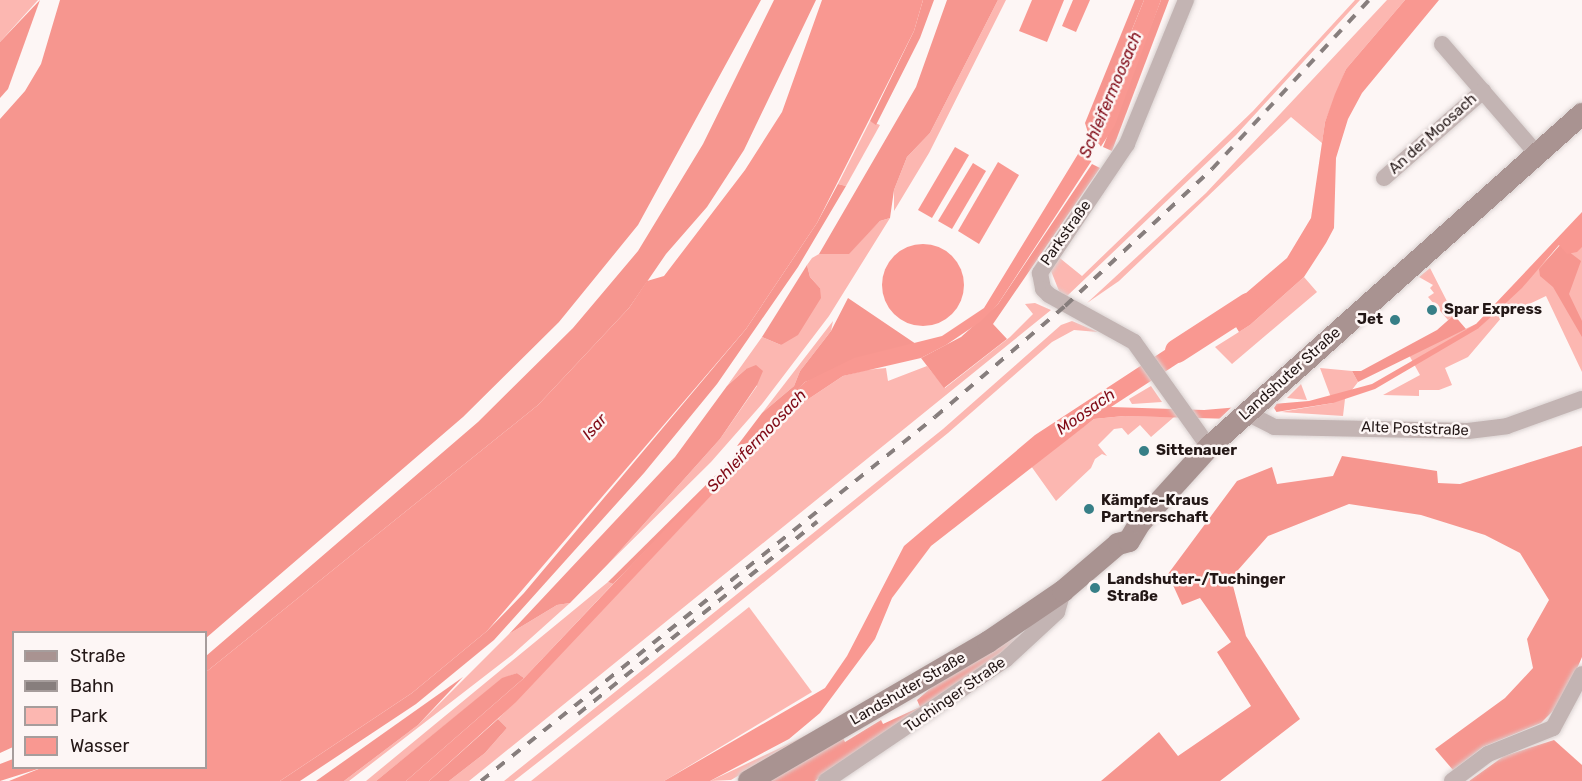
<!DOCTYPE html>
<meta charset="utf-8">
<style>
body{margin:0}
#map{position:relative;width:1582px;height:781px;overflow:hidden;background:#fdf6f5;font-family:Rubik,sans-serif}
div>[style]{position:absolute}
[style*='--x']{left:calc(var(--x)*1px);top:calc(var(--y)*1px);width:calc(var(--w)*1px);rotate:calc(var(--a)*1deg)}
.green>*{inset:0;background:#fcb7b1}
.forest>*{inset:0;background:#f6968f}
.water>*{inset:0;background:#f99891}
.round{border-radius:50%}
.pier>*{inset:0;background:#fdf6f5}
.river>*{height:24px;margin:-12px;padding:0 12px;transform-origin:12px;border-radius:12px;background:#f99891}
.roads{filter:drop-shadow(0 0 2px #dad2d1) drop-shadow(0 0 2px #dad2d1)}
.street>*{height:16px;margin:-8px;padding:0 8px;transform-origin:8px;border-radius:8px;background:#c3b4b3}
.secondary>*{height:22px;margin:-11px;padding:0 11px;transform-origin:11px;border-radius:11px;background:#a99391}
.rail>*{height:4px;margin-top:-2px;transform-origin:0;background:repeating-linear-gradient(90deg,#877e7d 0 10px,transparent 0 20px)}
.dots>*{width:16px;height:16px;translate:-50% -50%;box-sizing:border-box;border:3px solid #fdf6f5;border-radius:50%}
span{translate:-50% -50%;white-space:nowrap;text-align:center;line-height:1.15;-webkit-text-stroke:5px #fdf6f5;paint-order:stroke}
.street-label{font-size:15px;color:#231716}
.poi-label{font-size:15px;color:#231716;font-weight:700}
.left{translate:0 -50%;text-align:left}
.right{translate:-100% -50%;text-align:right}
.water-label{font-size:16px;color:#800a16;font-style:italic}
.legend{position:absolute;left:12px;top:631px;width:195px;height:138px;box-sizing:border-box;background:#fdf6f5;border:2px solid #a69d9c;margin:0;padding:8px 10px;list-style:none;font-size:18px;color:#231716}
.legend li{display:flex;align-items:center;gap:12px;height:30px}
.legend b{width:30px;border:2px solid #a69d9c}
</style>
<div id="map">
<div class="green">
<div style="clip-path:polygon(0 0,38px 0,0 42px)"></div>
<div style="clip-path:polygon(998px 0,1006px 0,929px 153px,894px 211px,894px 190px,907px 157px,930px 133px)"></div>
<div style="clip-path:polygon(1355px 0,1360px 0,1236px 135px,1066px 297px,1059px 291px,1051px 271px,1056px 255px,1082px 276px,1253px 111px)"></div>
<div style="clip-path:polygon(1387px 0,1405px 0,1346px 69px,1325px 122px,1322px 143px,1291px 117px,1119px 281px,1087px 303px,1206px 193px)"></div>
<div style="clip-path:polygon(870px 121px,880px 125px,846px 186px,838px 184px)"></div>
<div style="clip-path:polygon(890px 218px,829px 316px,762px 404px,711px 462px,609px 563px,720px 439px,757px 386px,746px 369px,727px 386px,762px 337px,781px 345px,820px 288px,810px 277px,807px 265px,812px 258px,819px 254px,848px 254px,880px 221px)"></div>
<div style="clip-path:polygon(1582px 224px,1582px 372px,1546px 296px,1502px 317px,1468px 357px,1445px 368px,1452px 385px,1439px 390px,1419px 390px,1419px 396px,1383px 395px,1420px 375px,1409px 355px,1476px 324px,1479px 328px)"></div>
<div style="clip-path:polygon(1430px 268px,1454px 315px,1448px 320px,1428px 297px,1434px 293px,1430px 288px,1433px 285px,1419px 277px)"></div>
<div style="clip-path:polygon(1304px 277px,1317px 292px,1232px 364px,1215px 347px,1250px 325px)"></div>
<div style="clip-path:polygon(1035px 303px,1051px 310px,469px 781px,449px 781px,485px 753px,507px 728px,498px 719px,792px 410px,843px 376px,866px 370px,886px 368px,888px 381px,927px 366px,945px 388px,1010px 337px,1033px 314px,1025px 304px)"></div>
<div style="clip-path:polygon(833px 321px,831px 331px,800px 371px,794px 386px,762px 413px)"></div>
<div style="clip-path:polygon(1072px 321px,1098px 332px,1074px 330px,1052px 342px,948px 433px,648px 676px,514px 781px,504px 781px,943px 429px,1061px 325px)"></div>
<div style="clip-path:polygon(1320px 368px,1352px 371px,1358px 382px,1345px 399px,1343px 416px,1281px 412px,1333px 403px)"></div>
<div style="clip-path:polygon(1301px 384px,1307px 400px,1287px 398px)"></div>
<div style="clip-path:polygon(1151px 386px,1162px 402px,1132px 404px,1129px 399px)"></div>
<div style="clip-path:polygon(1124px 416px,1174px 417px,1151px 437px,1140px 425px,1128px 435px,1122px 428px,1114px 429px,1098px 445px,1107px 456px,1102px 454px,1095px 459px,1091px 468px,1056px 501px,1031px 466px,1094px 419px)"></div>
<div style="clip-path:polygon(608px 582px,613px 584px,524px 678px,517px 673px,502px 679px,376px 781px,366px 781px)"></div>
<div style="clip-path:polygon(570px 603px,512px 655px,349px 781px,344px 781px,418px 725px,509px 634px,557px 605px)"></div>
<div style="clip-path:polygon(749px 607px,812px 692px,664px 781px,531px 781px)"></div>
<div style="clip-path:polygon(820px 728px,731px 780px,710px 781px,778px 749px)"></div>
</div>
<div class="forest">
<div style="clip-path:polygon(40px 0,8px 89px,0 98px,0 42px)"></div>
<div style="clip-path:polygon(60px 0,761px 0,638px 225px,559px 322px,463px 417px,206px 638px,206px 632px,14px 632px,13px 747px,0 753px,0 119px,25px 91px,41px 64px)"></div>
<div style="clip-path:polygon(774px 0,816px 0,744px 150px,707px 207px,666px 254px,629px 308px,538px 405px,206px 672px,206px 656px,478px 422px,573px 328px,638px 251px,703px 144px)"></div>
<div style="clip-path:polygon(923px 0,934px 0,920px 38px,876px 125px,870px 121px,914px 31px)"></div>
<div style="clip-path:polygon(947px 0,998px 0,930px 133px,907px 157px,894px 190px,890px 218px,880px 221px,849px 254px,819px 254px,916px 87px)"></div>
<div style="clip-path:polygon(1135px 0,1144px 0,1089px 136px,1085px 123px)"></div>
<div style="clip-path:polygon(1161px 0,1169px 0,1112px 151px,1103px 147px)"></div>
<div style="clip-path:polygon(1092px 164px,1100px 168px,993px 324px,1007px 339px,944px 388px,921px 358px,961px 337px,998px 304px)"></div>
<div style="clip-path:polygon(838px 184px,846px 186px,798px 267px,717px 384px,644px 473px,494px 640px,416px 704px,300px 781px,280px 781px,412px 693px,487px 631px,524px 593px,746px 329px,817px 223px)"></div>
<div style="clip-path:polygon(1560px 245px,1581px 261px,1569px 294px,1582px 321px,1582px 337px,1553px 287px,1540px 276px,1539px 269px)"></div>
<div style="clip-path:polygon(807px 265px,810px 277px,820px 288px,821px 298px,798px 335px,781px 345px,762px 337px)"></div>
<div style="clip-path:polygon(848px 298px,916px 344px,805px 382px,751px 442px,737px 446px,762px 413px,794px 386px,800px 371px,831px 331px)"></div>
<div style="clip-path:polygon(1454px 315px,1466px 329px,1358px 382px,1352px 371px,1361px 371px,1437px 330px)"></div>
<div style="clip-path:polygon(756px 365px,763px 371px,757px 385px,720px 439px,609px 563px,570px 603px,557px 605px,509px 634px,675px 457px,727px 386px,746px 369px)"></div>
<div style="clip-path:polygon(1582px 446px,1582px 657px,1563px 701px,1541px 723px,1483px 747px,1453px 770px,1435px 749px,1505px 698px,1533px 668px,1527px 639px,1549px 600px,1520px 553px,1485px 535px,1421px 515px,1349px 504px,1268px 536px,1231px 578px,1246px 636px,1300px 719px,1220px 781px,1101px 781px,1159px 732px,1178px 756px,1251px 706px,1217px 652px,1231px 642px,1200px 598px,1182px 605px,1168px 574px,1237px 481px,1272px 467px,1277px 484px,1333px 476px,1342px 456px,1437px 471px,1438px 483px,1460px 484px)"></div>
<div style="clip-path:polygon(725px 470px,613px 584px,608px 582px,717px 474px)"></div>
<div style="clip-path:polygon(1033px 623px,1010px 649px,815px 781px,764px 781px,842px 736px,845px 742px,881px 720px,883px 724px,920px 707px,917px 700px,932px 687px)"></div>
<div style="clip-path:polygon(517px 673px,524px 678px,406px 781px,376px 781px,502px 678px)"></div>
<div style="clip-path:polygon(463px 677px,418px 725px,344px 781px,316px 781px)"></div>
<div style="clip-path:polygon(498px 719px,507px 728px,485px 753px,449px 781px,429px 781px)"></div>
<div style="clip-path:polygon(1554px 740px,1582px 765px,1582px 781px,1469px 781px,1504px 756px)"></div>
<div style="clip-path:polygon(13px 759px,14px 768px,41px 768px,0 781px,0 764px)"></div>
</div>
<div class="water">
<div style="clip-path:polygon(822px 0,923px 0,914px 31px,817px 223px,746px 329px,487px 631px,412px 693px,280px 781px,9px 781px,41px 768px,206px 768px,206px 672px,538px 405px,629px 308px,647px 281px,664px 276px,745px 170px,782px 112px)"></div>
<div style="clip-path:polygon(1032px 0,1064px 0,1047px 42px,1019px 31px)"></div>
<div style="clip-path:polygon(1073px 0,1090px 0,1076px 32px,1062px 26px)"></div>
<div style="clip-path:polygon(1144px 0,1161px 0,1115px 125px,998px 304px,980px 322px,946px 345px,921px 358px,843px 376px,792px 410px,516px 702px,429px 781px,406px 781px,524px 678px,805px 382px,854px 358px,942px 336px,984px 308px,1089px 136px)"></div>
<div style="clip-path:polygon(1405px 0,1439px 0,1362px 93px,1348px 119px,1336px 158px,1334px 228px,1326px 243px,1304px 277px,1250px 325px,1239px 332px,1236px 327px,1227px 331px,1218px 317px,1287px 258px,1311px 218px,1325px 122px,1335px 94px,1346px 69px)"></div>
<div style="clip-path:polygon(955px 147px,969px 155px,932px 218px,918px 210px)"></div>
<div style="clip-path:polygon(998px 162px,1019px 175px,979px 244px,958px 231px)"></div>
<div style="clip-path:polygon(973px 163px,986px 171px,952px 229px,938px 221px)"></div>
<div style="clip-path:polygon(1582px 212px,1582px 247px,1577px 252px,1567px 254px,1559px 245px,1522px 288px,1479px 328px,1375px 389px,1333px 403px,1233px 419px,1124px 416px,1094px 419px,931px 546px,892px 598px,875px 639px,820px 713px,789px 739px,710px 781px,664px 781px,825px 688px,847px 656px,904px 546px,1035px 435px,1200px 327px,1209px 343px,1111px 407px,1204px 410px,1309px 401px,1372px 384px,1476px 324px)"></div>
<div class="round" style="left:882px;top:244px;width:82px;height:82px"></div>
</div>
<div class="pier">
<div class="round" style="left:1082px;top:141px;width:20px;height:20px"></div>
<div style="clip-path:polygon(1279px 400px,1274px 408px,1279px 416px,1215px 423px,1236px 403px)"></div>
</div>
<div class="river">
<div style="--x:1177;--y:351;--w:85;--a:-32.9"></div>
</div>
<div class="roads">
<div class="street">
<div style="--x:1186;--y:0;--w:156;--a:112.3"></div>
<div style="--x:1127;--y:144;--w:156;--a:124"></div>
<div style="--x:1040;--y:273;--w:16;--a:79"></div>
<div style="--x:1043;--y:289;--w:8;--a:45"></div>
<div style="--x:1049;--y:295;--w:97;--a:28.9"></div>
<div style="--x:1134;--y:342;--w:129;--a:54.5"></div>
<div style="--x:1442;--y:44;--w:145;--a:49.2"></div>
<div style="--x:1384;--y:178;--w:132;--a:-41.3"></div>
<div style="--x:1247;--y:413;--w:30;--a:27"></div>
<div style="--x:1274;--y:427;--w:194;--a:1.2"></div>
<div style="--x:1468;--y:431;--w:39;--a:-7"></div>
<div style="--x:1507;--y:426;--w:80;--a:-19.8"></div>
<div style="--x:826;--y:781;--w:216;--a:-34.1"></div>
<div style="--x:1005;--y:660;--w:71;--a:-42.7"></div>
<div style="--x:1057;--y:612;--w:22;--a:-74"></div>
<div style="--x:1452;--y:781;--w:45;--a:-36.9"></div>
<div style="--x:1488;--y:754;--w:70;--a:-21.8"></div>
<div style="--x:1553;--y:728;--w:61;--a:-61.8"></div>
</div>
<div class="secondary">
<div style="--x:749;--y:781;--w:276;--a:-30.2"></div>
<div style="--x:988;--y:642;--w:91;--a:-34.2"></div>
<div style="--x:1063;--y:591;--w:72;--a:-40.5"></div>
<div style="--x:1118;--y:544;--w:11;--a:-15"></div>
<div style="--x:1129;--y:541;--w:21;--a:-59"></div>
<div style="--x:1140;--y:523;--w:103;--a:-47.8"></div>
<div style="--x:1209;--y:447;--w:500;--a:-41.76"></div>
</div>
</div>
<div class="rail">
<div style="--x:578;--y:714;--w:307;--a:-38.8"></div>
<div style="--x:481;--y:781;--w:582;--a:-38.72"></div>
<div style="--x:935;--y:417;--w:171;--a:-40.5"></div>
<div style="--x:1065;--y:306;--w:201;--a:-43"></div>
<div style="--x:1212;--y:169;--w:231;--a:-47.1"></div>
</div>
<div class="dots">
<div style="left:1432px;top:310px;background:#377f87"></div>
<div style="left:1395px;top:320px;background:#377f87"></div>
<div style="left:1144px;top:451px;background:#377f87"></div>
<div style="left:1089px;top:509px;background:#377f87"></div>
<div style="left:1095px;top:588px;background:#377f87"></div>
</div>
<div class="street-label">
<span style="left:1433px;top:134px;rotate:-42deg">An der Moosach</span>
<span style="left:1066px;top:233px;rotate:-55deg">Parkstraße</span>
<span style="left:1290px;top:374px;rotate:-42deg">Landshuter Straße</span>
<span style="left:1415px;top:429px;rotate:2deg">Alte Poststraße</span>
<span style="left:908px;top:689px;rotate:-30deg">Landshuter Straße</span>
<span style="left:955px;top:695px;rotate:-35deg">Tuchinger Straße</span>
</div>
<div class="poi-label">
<span class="left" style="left:1444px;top:310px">Spar Express</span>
<span class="right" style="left:1383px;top:320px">Jet</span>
<span class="left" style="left:1156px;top:451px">Sittenauer</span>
<span class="left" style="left:1101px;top:509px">Kämpfe-Kraus<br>Partnerschaft</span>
<span class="left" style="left:1107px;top:588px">Landshuter-/Tuchinger<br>Straße</span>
</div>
<div class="water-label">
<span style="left:1111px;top:95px;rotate:-67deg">Schleifermoosach</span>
<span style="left:1086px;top:412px;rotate:-35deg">Moosach</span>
<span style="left:595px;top:427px;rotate:-48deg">Isar</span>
<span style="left:757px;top:441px;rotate:-46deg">Schleifermoosach</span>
</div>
<ul class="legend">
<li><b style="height:8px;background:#a99391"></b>Straße</li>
<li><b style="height:8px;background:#877e7d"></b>Bahn</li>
<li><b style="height:16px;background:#fcb7b1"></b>Park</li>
<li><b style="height:16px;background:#f99891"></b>Wasser</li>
</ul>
</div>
